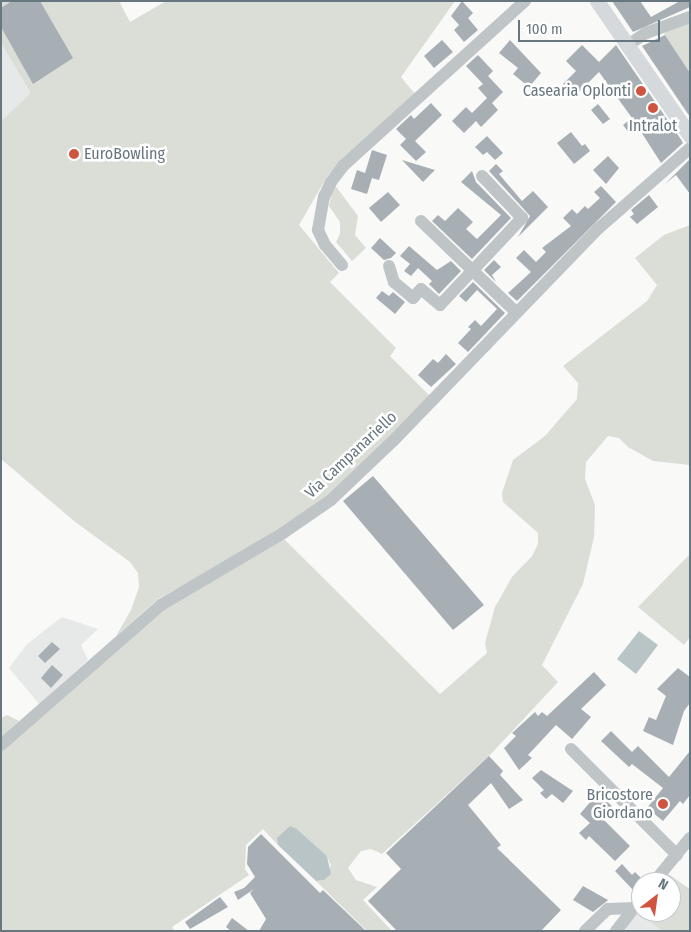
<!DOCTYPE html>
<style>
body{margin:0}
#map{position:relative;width:691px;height:932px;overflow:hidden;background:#f9f9f8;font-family:"Fira Sans Condensed",sans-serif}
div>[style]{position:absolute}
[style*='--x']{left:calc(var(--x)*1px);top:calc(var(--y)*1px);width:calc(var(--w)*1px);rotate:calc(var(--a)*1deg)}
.built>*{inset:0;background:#e7e9e8}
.green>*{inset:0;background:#daded7}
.water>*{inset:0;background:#b9c4c7}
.building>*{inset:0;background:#a7afb4}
.minor>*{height:12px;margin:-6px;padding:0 6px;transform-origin:6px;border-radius:6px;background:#bfc4c7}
.major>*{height:15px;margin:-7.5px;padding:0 7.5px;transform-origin:7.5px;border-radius:7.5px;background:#d5d9db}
.dots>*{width:14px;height:14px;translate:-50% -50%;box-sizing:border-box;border:2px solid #fff;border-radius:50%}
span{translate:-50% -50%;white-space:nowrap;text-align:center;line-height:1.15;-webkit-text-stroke:5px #fff;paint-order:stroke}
.poi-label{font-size:16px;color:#67777f}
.right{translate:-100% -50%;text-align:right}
.left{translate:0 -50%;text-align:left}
.street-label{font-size:16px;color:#67777f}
.frame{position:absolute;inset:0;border:2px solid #67777f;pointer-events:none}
.north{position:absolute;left:631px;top:872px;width:50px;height:50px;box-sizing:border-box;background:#fff;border:1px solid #c2c9cc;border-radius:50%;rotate:30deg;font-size:14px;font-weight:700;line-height:20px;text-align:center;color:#67777f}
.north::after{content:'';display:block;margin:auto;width:18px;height:22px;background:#d05541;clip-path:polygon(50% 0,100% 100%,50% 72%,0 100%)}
.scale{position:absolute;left:518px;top:20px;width:142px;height:22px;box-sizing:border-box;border:2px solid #67777f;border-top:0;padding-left:6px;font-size:15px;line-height:18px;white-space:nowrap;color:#67777f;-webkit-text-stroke:4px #fff;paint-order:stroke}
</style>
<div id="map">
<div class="built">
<div style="clip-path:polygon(1px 43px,32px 93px,1px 121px)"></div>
<div style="clip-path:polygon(62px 617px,98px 629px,81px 645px,88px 660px,39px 704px,9px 668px,27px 644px)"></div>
<div style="clip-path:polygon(636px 911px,662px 931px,621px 931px)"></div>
</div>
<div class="green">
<div style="clip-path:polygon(1px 1px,119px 1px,130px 22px,166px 1px,455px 1px,401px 77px,415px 94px,328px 175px,299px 225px,339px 273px,330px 282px,396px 348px,390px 356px,430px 396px,331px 496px,230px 559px,158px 599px,116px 636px,131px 610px,139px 587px,138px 573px,130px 562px,74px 521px,1px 459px,1px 121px,31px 93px,1px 43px)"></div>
<div style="clip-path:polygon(690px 23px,690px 73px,663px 32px)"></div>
<div style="clip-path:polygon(334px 184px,358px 216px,355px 235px,366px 248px,352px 261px,336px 242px,340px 234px,340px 222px,329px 206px)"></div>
<div style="clip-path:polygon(690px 225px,690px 465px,653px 461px,628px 447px,619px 438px,608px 436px,586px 462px,585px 479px,595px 505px,594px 537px,583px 584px,542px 665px,558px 682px,490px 755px,382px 854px,371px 849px,361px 851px,348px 868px,356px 880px,377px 887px,363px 900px,392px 931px,367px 931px,316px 881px,324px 880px,331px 865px,327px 856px,297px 829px,278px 838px,278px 845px,263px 829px,246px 845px,245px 869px,249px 875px,172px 927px,175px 931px,1px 931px,1px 750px,159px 612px,283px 538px,440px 694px,487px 653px,485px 643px,495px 607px,512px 577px,532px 556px,538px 544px,538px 533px,503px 502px,502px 493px,513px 460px,545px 436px,577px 399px,578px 383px,563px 366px,647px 301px,657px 285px,635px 258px,664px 235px)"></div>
<div style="clip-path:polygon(690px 554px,690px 637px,684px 645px,638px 607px)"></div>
<div style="clip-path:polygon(7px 715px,19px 721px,1px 738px,1px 718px)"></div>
<div style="clip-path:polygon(667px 873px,690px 889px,690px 931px,662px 931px,636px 911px,641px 904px,641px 912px,671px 912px,671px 882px,659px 882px)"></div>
</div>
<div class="water">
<div style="clip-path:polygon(639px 631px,658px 645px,636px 674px,617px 659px)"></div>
<div style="clip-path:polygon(290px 826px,297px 829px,327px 856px,331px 874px,324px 880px,316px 881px,278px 845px,277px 838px)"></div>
</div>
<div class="building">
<div style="clip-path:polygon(12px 1px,40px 1px,73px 58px,33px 84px,1px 27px,1px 8px)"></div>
<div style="clip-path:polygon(462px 1px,473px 13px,468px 18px,478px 30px,464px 42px,454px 30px,459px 25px,451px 16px)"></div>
<div style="clip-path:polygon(612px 1px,640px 1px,651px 17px,680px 1px,690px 1px,690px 7px,633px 32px)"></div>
<div style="clip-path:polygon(665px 35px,690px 73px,690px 117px,642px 46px)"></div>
<div style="clip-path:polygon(442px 40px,453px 52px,434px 68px,424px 56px)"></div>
<div style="clip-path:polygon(510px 40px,541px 73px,529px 87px,513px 74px,518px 68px,499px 53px)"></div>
<div style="clip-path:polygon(582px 45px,599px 62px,616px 45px,680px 138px,683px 143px,661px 163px,638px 127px,629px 133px,623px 125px,632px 118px,599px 72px,578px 93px,573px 87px,565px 94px,559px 88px,576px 71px,566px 61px)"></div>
<div style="clip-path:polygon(478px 55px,493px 71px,488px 76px,503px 92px,492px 103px,498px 110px,481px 127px,476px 121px,464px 133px,452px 121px,466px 107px,472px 113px,487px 98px,478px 88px,483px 84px,466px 66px)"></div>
<div style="clip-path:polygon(431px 103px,442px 115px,415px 141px,426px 152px,416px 161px,400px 145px,406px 139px,396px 129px,411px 115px,414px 119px)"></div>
<div style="clip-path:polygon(598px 104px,610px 119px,603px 124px,591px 110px)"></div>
<div style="clip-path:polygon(571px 132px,582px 146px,585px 144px,590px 151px,574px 164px,557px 143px)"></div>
<div style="clip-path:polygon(487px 136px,503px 153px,495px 160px,487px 152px,483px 155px,475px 147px)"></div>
<div style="clip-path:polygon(372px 150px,387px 155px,379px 180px,372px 178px,367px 194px,351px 189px,357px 170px,365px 173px)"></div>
<div style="clip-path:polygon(608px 156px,619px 168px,606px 184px,593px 170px)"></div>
<div style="clip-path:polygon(690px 159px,690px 194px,676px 175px,665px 184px)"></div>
<div style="clip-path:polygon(402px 160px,435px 170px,423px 182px)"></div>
<div style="clip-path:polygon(496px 164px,503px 171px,499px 174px,522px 201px,533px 191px,548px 207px,518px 237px,530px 216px,489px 171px)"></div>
<div style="clip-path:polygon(472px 171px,476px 182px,511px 218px,472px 259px,432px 221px,438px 215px,445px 221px,458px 208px,473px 222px,466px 229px,477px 239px,501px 215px,461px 182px)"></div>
<div style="clip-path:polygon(601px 186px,616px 202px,517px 301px,508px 293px,531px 272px,516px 258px,524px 250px,536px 262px,546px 252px,542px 248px,571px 226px,563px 218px,572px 209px,577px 214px,585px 206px,588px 209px,600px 198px,594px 192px)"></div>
<div style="clip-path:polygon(388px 192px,400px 205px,381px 222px,369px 208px)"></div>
<div style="clip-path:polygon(649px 195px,658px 207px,637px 224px,630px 217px,634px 214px,631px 210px)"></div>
<div style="clip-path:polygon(380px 238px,396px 253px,391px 258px,384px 260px,371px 248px)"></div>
<div style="clip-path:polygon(409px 246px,437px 270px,451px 261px,461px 271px,439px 294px,429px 284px,432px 281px,418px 268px,411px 276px,404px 271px,410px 264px,400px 256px)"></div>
<div style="clip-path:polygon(494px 260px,501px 267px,492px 275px,496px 282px,484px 270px)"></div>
<div style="clip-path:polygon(473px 282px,505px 313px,468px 352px,458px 343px,471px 329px,468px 327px,475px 320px,481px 326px,497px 309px,477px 290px,466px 302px,459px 296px)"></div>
<div style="clip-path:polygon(382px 291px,389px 296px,393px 292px,405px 302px,395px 314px,376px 298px)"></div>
<div style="clip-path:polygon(446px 354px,456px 364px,431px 387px,418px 375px,433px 359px,438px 363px)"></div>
<div style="clip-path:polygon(373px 476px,484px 605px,453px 630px,343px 501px)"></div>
<div style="clip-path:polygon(52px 642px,60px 649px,45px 663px,38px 656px)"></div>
<div style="clip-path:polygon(52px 665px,63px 675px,51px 688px,41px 678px)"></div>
<div style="clip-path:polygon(678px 668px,690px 677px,690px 703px,684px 711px,673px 745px,643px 731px,649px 717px,656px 720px,666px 696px,657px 689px)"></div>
<div style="clip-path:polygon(594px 672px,606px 685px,581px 709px,591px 717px,572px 739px,556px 725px,528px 755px,532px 758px,519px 770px,504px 748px,516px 736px,512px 733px,535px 712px,538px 716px,542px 712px,547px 716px)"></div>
<div style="clip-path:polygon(611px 731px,632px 752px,638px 746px,669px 777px,690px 751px,690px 795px,683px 804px,680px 801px,663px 821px,647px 808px,663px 788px,632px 764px,629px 767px,601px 741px)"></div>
<div style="clip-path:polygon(489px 756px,503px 771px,500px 775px,523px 800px,509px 809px,491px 783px,468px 805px,501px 845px,497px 848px,561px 910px,541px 931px,397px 931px,368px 901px,401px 869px,386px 853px)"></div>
<div style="clip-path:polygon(541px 770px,573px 791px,563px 803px,552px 794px,546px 799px,540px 793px,544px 790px,532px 778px)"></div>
<div style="clip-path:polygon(598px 793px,612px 806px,602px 818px,630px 846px,615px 861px,589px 836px,586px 840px,579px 833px,590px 823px,580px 814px)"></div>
<div style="clip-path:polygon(261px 834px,320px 893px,323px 890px,366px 931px,259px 931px,266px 919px,250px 893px,254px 889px,238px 900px,234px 892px,244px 888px,255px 877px,247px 864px,248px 847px)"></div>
<div style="clip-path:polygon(622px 864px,632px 875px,635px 872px,641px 878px,633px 890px,615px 871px)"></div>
<div style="clip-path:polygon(583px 886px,608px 900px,607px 901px,593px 912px,573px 900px)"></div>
<div style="clip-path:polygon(220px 897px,228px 907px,190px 929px,185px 922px)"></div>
<div style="clip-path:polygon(232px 918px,249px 931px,231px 931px,226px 927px)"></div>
</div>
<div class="minor">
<div style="--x:628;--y:45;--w:22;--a:-34"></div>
<div style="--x:646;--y:33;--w:47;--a:-20"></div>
<div style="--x:421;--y:221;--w:130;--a:43.8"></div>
<div style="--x:342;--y:265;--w:26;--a:-130"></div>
<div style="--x:325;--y:245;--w:17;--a:-115"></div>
<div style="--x:318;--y:230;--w:34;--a:-80"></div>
<div style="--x:324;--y:197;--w:17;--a:-65"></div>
<div style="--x:331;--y:182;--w:20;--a:-53"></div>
<div style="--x:343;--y:166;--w:246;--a:-42.2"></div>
<div style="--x:389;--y:266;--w:17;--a:73"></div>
<div style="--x:394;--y:282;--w:25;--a:40"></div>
<div style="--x:413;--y:298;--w:12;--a:-48"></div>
<div style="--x:421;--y:289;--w:25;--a:40"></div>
<div style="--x:440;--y:305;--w:120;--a:-46.7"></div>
<div style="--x:522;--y:218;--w:58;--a:-133.6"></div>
<div style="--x:1;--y:745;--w:213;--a:-41.2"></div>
<div style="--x:161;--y:605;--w:142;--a:-30.5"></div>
<div style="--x:283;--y:533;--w:58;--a:-34.5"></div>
<div style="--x:331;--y:500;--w:86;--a:-43.6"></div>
<div style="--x:393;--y:441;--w:296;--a:-46"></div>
<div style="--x:599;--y:228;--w:121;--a:-41.3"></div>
<div style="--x:571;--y:749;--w:150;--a:45"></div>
<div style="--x:654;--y:882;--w:57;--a:-50.7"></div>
<div style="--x:585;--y:931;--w:32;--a:-44"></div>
<div style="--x:608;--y:909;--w:26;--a:-2"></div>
<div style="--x:616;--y:931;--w:41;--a:-52"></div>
</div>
<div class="major">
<div style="--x:597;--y:1;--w:164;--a:55.4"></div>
</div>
<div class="dots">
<div style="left:641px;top:91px;background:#d05541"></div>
<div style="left:653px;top:108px;background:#d05541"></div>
<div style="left:74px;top:154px;background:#d05541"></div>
<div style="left:663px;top:804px;background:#d05541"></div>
</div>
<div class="poi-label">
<span class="right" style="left:631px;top:91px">Casearia Oplonti</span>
<span style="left:653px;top:126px">Intralot</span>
<span class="left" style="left:84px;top:154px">EuroBowling</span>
<span class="right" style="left:653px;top:804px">Bricostore<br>Giordano</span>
</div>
<div class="street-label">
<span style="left:351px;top:455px;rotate:-43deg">Via Campanariello</span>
</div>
<div class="frame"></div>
<div class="north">N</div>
<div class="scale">100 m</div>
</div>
